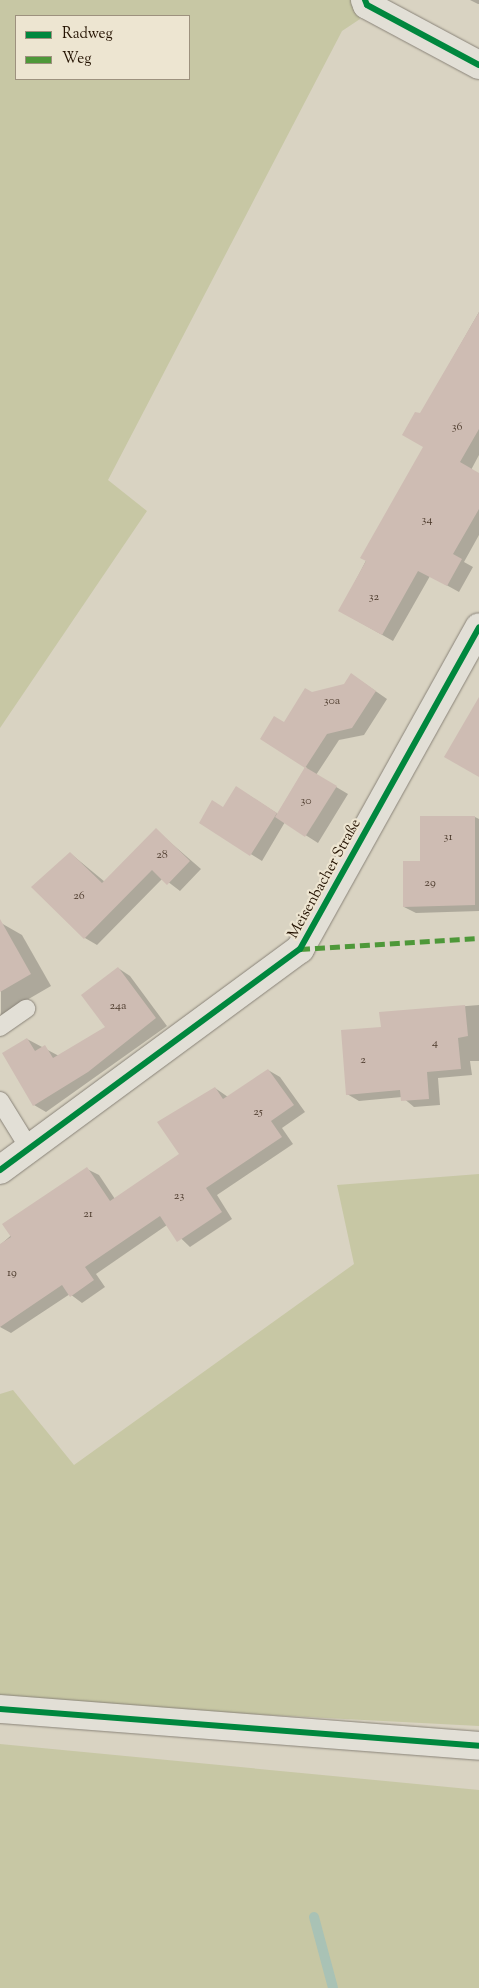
<!DOCTYPE html>
<meta charset="utf-8">
<style>
body{margin:0}
#map{position:relative;width:479px;height:1988px;overflow:hidden;background:#d9d3c2;font-family:"Sorts Mill Goudy",serif}
div>[style]{position:absolute}
[style*='--x']{left:calc(var(--x)*1px);top:calc(var(--y)*1px);width:calc(var(--w)*1px);rotate:calc(var(--a)*1deg)}
.green>*{inset:0;background:#c7c7a4}
.shadow>*{inset:0;background:#0003}
.stream>*{height:10px;margin:-5px;padding:0 5px;transform-origin:5px;border-radius:5px;background:#a9c2b5}
.building>*{inset:0;background:#cebcb3}
.roads{filter:drop-shadow(0 0 1px #898378) drop-shadow(0 0 1px #898378)}
.service>*{height:18px;margin:-9px;padding:0 9px;transform-origin:9px;border-radius:9px;background:#e2dfd6}
.minor>*{height:28px;margin:-14px;padding:0 14px;transform-origin:14px;border-radius:14px;background:#e2dfd6}
.quiet>*{height:5px;margin-top:-2.5px;transform-origin:0;background:repeating-linear-gradient(90deg,#4e9839 0 10px,transparent 0 15px)}
.cycleway>*{height:6px;margin:-3px;padding:0 3px;transform-origin:3px;border-radius:3px;background:#00873e}
span{translate:-50% -50%;white-space:nowrap;text-align:center;line-height:1.15;-webkit-text-stroke:4.5px #ede5d1;paint-order:stroke}
.number-label{font-size:12px;color:#4e3c2e}
.number-label span{-webkit-text-stroke-width:0}
.street-label{font-size:15px;color:#241201}
.legend{position:absolute;left:15px;top:15px;width:175px;height:65px;box-sizing:border-box;background:#ede5d1;border:1px solid #9d917e;margin:0;padding:6px 9px;list-style:none;font-size:15px;color:#241201}
.legend li{display:flex;align-items:center;gap:10px;height:25px}
.legend b{width:25px;border:1px solid #9d917e}
</style>
<div id="map">
<div class="green">
<div style="clip-path:polygon(evenodd,0 0,354px 0,360px 19px,342px 31px,108px 480px,147px 511px,0 728px,0 0,16px 16px,189px 16px,189px 79px,16px 79px,16px 16px)"></div>
<div style="clip-path:polygon(479px 1174px,479px 1726px,0 1701px,0 1394px,13px 1390px,74px 1465px,354px 1264px,337px 1185px)"></div>
<div style="clip-path:polygon(0 1744px,479px 1790px,479px 1988px,0 1988px)"></div>
</div>
<div class="shadow">
<div style="clip-path:polygon(470px 0,479px 0,479px 4px,478px 4px)"></div>
<div style="clip-path:polygon(479px 312px,479px 455px,471px 470px,479px 474px,479px 535px,464px 562px,473px 567px,459px 592px,430px 576px,393px 641px,340px 611px,425px 446px,421px 414px)"></div>
<div style="clip-path:polygon(351px 674px,387px 699px,364px 735px,339px 740px,316px 775px,348px 794px,318px 843px,285px 822px,262px 861px,200px 823px,247px 794px,278px 814px,307px 768px,262px 739px,285px 723px,312px 694px,345px 685px)"></div>
<div style="clip-path:polygon(475px 817px,479px 819px,479px 911px,416px 913px,404px 907px,422px 862px)"></div>
<div style="clip-path:polygon(156px 830px,201px 869px,180px 891px,163px 878px,97px 945px,85px 938px,70px 853px,105px 882px)"></div>
<div style="clip-path:polygon(1px 923px,22px 935px,51px 986px,1px 1015px)"></div>
<div style="clip-path:polygon(118px 968px,130px 976px,167px 1026px,46px 1112px,34px 1105px,27px 1039px,59px 1056px,107px 1027px)"></div>
<div style="clip-path:polygon(479px 1005px,479px 1061px,470px 1061px,472px 1075px,438px 1078px,440px 1105px,414px 1107px,402px 1097px,359px 1101px,347px 1094px,382px 1028px,381px 1013px)"></div>
<div style="clip-path:polygon(268px 1070px,280px 1077px,305px 1112px,282px 1128px,293px 1144px,217px 1195px,232px 1219px,190px 1247px,167px 1225px,96px 1274px,105px 1287px,82px 1303px,70px 1294px,11px 1333px,0 1327px,0 1245px,87px 1169px,99px 1175px,115px 1199px,181px 1154px,215px 1088px,228px 1097px)"></div>
</div>
<div class="stream">
<div style="--x:314;--y:1917;--w:73;--a:75"></div>
</div>
<div class="building">
<div style="clip-path:polygon(479px 312px,479px 429px,460px 462px,479px 473px,479px 509px,453px 554px,462px 559px,447px 586px,418px 571px,382px 635px,338px 611px,366px 561px,360px 558px,423px 447px,402px 435px,415px 412px,420px 413px)"></div>
<div style="clip-path:polygon(351px 673px,376px 691px,352px 728px,327px 734px,305px 768px,260px 739px,274px 716px,284px 722px,305px 688px,312px 692px,344px 684px)"></div>
<div style="clip-path:polygon(479px 697px,479px 777px,444px 757px)"></div>
<div style="clip-path:polygon(305px 767px,337px 786px,305px 837px,275px 817px)"></div>
<div style="clip-path:polygon(236px 786px,277px 813px,250px 856px,199px 823px,212px 800px,223px 807px)"></div>
<div style="clip-path:polygon(420px 816px,475px 816px,475px 905px,403px 907px,403px 861px,420px 861px)"></div>
<div style="clip-path:polygon(156px 828px,190px 861px,167px 885px,152px 870px,84px 939px,31px 887px,70px 852px,102px 883px)"></div>
<div style="clip-path:polygon(0 919px,31px 974px,0 992px)"></div>
<div style="clip-path:polygon(118px 967px,156px 1018px,88px 1072px,33px 1106px,2px 1053px,27px 1038px,35px 1051px,45px 1045px,53px 1058px,105px 1027px,81px 995px)"></div>
<div style="clip-path:polygon(465px 1005px,468px 1036px,458px 1038px,461px 1069px,427px 1072px,429px 1099px,401px 1101px,400px 1090px,346px 1095px,341px 1030px,381px 1027px,379px 1012px)"></div>
<div style="clip-path:polygon(268px 1069px,294px 1105px,271px 1121px,282px 1137px,206px 1188px,222px 1212px,177px 1242px,160px 1216px,85px 1267px,94px 1280px,70px 1297px,62px 1285px,0 1327px,0 1244px,11px 1237px,2px 1224px,87px 1167px,110px 1201px,179px 1154px,157px 1122px,215px 1087px,223px 1099px)"></div>
</div>
<div class="roads">
<div class="service">
<div style="--x:0;--y:1027;--w:32;--a:-35"></div>
<div style="--x:0;--y:1101;--w:55;--a:58.3"></div>
</div>
<div class="minor">
<div style="--x:365;--y:0;--w:5;--a:68"></div>
<div style="--x:367;--y:5;--w:127;--a:28.2"></div>
<div style="--x:0;--y:1170;--w:373;--a:-36.4"></div>
<div style="--x:300;--y:949;--w:368;--a:-60.9"></div>
<div style="--x:0;--y:1709;--w:480;--a:4.4"></div>
</div>
</div>
<div class="quiet">
<div style="--x:300;--y:949;--w:179;--a:-3.5"></div>
</div>
<div class="cycleway">
<div style="--x:365;--y:0;--w:5;--a:68"></div>
<div style="--x:367;--y:5;--w:127;--a:28.2"></div>
<div style="--x:0;--y:1170;--w:373;--a:-36.4"></div>
<div style="--x:300;--y:949;--w:368;--a:-60.9"></div>
<div style="--x:0;--y:1709;--w:480;--a:4.4"></div>
</div>
<div class="number-label">
<span style="left:457px;top:428px">36</span>
<span style="left:427px;top:521px">34</span>
<span style="left:374px;top:598px">32</span>
<span style="left:332px;top:702px">30a</span>
<span style="left:306px;top:802px">30</span>
<span style="left:448px;top:838px">31</span>
<span style="left:162px;top:856px">28</span>
<span style="left:430px;top:884px">29</span>
<span style="left:79px;top:897px">26</span>
<span style="left:118px;top:1007px">24a</span>
<span style="left:435px;top:1044px">4</span>
<span style="left:363px;top:1061px">2</span>
<span style="left:258px;top:1113px">25</span>
<span style="left:179px;top:1197px">23</span>
<span style="left:88px;top:1215px">21</span>
<span style="left:12px;top:1274px">19</span>
</div>
<div class="street-label">
<span style="left:325px;top:879px;rotate:-61deg">Meisenbacher Straße</span>
</div>
<ul class="legend">
<li><b style="height:6px;background:#00873e"></b>Radweg</li>
<li><b style="height:6px;background:#4e9839"></b>Weg</li>
</ul>
</div>
